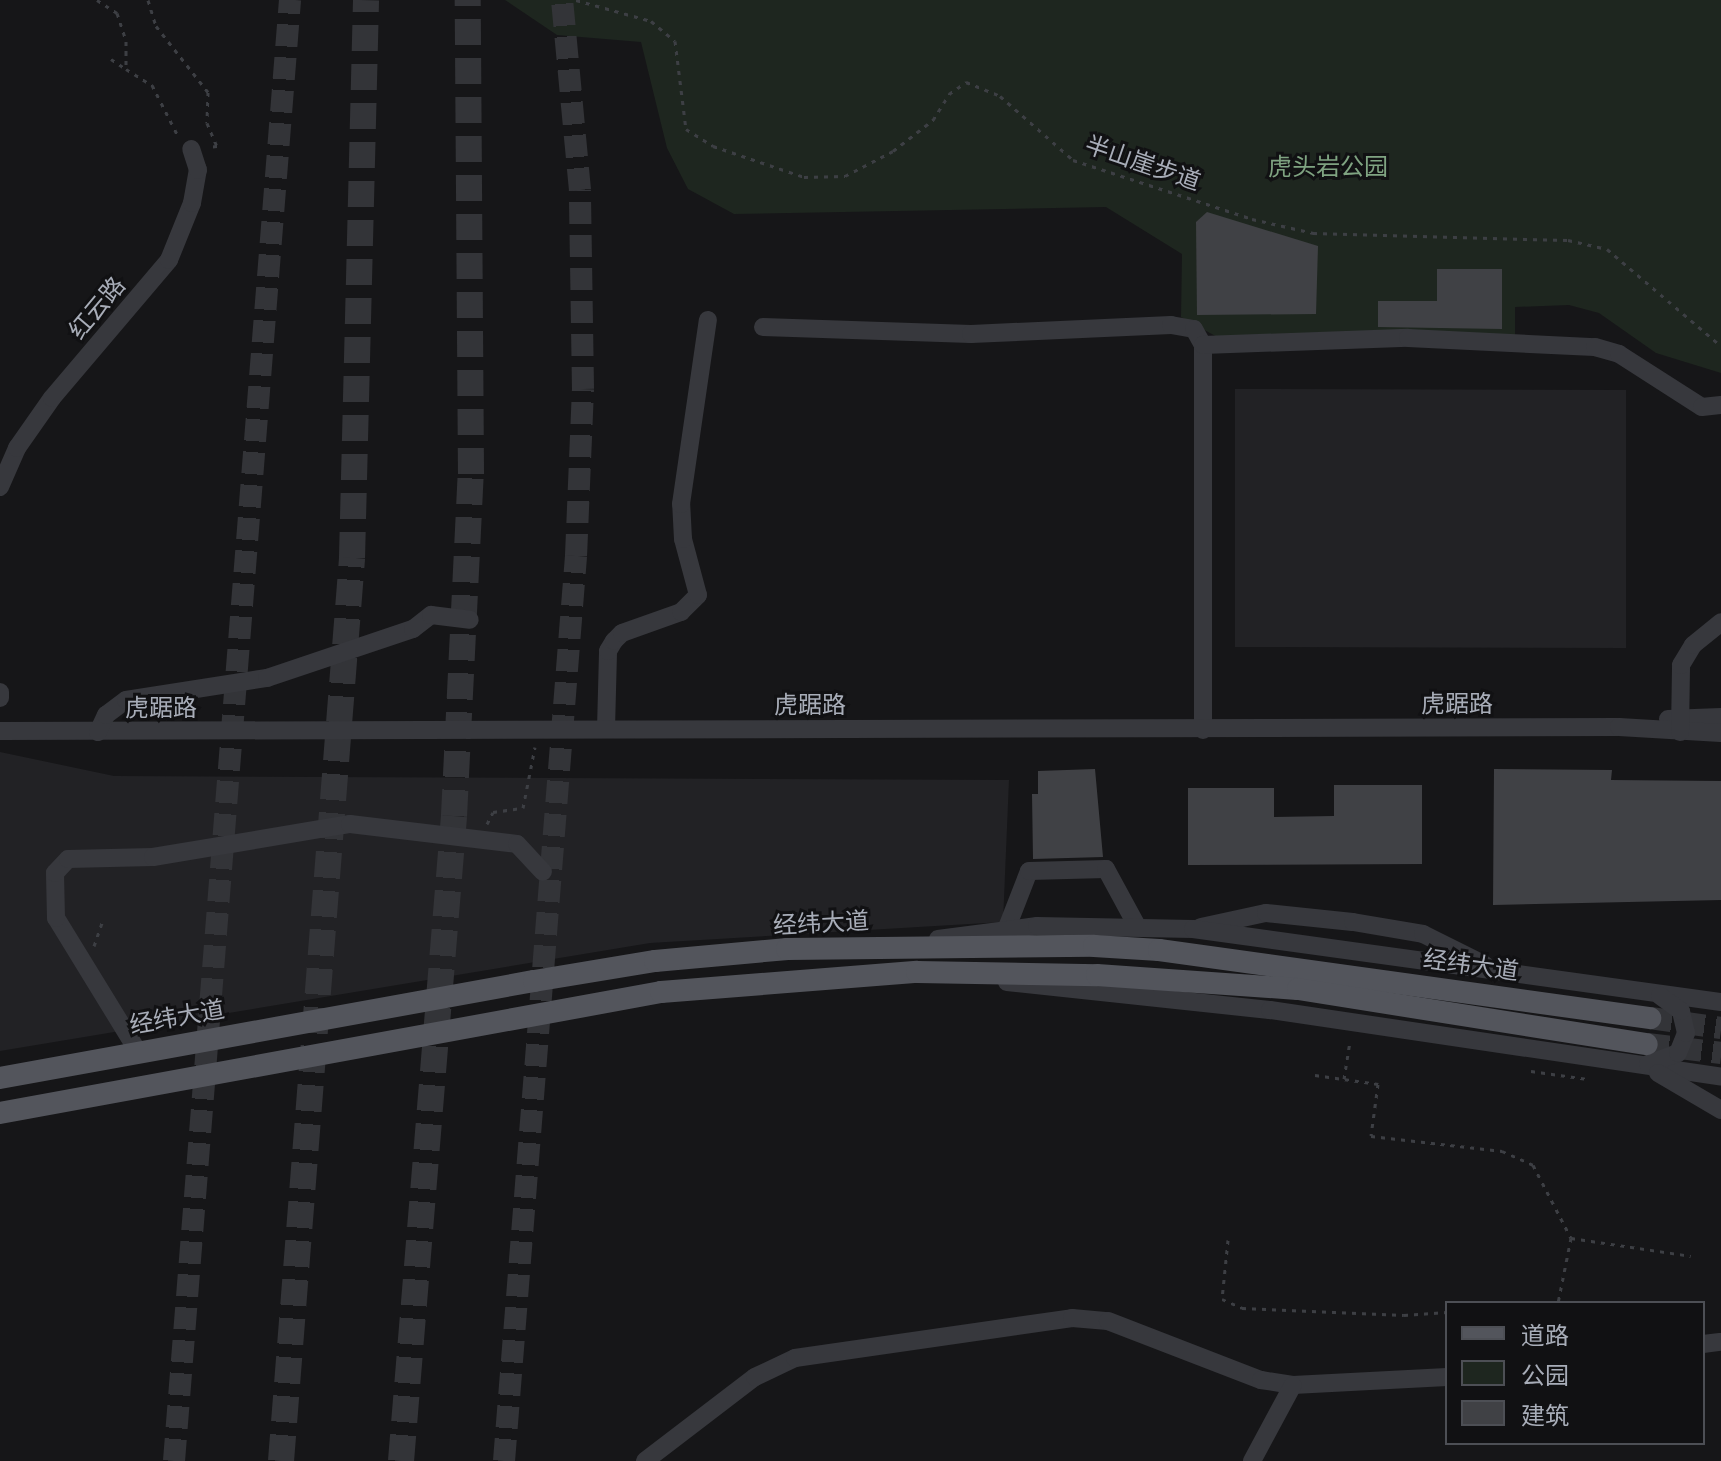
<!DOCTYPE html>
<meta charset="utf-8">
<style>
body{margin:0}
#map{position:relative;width:1721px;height:1461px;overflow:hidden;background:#161618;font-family:Montserrat,"Noto Sans SC",sans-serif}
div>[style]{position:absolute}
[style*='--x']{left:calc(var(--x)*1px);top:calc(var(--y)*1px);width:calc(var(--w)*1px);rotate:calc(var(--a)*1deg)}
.built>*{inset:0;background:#222225}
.green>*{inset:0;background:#1e261f}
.building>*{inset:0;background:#404145}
.major-tunnel>*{height:22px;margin-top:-11px;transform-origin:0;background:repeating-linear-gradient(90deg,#333438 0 22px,transparent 0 33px)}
.highway-tunnel>*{height:26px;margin-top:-13px;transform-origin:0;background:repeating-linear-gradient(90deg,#333438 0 26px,transparent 0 39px)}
.path>*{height:3px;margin-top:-1.5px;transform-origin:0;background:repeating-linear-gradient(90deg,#3d3f44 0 4px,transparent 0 10px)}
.minor>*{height:18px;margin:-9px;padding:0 9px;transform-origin:9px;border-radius:9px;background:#37383d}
.major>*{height:22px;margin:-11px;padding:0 11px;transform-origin:11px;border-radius:11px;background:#53555c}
span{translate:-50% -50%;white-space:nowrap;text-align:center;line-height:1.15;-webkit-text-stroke:6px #111113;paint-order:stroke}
.street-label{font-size:24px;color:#a8adb8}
.park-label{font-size:24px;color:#7fa381}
.legend{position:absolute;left:1445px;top:1301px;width:260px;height:144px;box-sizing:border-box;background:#111113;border:2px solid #4d4f55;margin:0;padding:10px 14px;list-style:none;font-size:24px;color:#a8adb8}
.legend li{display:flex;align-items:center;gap:16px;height:40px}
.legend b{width:40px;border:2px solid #4d4f55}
</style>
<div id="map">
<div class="built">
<div style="clip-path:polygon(1235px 389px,1626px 390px,1626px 648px,1235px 647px)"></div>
<div style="clip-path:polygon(0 752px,114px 776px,1009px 780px,1003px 922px,650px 943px,0 1051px)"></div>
</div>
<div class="green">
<div style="clip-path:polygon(505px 0,1721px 0,1721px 373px,1656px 353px,1599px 313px,1569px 305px,1515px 307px,1515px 337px,1219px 338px,1181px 317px,1182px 254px,1106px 207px,734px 214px,688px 189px,667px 148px,641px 42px,557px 35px)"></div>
</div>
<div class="building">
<div style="clip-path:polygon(1207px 212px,1318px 246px,1316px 314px,1197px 315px,1196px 222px)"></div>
<div style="clip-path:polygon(1437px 269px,1502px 269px,1502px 329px,1378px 327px,1378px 301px,1437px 301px)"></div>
<div style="clip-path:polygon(1095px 769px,1103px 857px,1033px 859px,1032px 794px,1038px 794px,1038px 771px)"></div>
<div style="clip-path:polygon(1494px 769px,1612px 770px,1611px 780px,1721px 781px,1721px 900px,1493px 905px)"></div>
<div style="clip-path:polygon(1334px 785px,1422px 785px,1422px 864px,1188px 865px,1188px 788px,1274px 788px,1274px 817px,1334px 816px)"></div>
</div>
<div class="major-tunnel">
<div style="--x:1650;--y:1018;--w:72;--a:8"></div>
<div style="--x:1647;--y:1044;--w:75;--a:6.9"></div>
<div style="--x:174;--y:1461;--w:1466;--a:-85.46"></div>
<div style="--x:504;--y:1461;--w:908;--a:-85.45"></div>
<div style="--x:576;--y:556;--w:167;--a:-87.6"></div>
<div style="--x:583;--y:389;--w:199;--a:-90.9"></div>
<div style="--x:580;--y:190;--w:191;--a:-95.4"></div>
</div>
<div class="highway-tunnel">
<div style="--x:281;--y:1461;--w:906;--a:-85.5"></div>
<div style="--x:352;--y:558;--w:558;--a:-88.56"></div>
<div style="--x:401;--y:1461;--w:647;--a:-85.3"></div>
<div style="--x:454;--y:816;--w:342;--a:-87.2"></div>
<div style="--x:471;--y:474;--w:474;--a:-90.4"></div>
</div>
<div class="path">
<div style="--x:97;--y:0;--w:24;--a:33"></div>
<div style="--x:117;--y:13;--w:29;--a:72"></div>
<div style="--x:126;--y:41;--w:28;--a:90"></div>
<div style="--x:126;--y:69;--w:31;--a:32"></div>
<div style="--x:152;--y:85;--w:57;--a:63"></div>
<div style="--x:148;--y:0;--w:27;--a:73"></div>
<div style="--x:156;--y:26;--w:84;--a:51.8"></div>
<div style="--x:208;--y:92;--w:31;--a:92"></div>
<div style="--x:207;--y:123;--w:25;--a:67"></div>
<div style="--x:217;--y:146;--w:9;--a:174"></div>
<div style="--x:576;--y:0;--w:78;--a:15.6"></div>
<div style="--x:651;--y:21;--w:31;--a:40"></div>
<div style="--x:675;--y:41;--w:89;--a:82.9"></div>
<div style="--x:686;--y:129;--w:32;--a:32"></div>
<div style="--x:713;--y:146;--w:96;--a:18.8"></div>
<div style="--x:804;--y:177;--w:41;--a:-1.4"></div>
<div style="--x:845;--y:176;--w:54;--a:-27.5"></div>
<div style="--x:893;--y:151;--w:51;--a:-37.8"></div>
<div style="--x:933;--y:120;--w:31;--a:-58"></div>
<div style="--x:949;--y:94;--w:21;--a:-35"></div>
<div style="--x:966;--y:82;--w:37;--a:22"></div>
<div style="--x:1000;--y:96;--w:97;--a:41.2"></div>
<div style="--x:1073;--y:160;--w:188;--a:18.2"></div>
<div style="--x:1252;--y:219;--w:63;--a:12.9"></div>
<div style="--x:1313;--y:233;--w:255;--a:1.6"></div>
<div style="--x:1568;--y:240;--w:40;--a:13"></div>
<div style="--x:1607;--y:249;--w:150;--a:40.4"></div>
<div style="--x:111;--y:59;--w:18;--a:34"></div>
<div style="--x:487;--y:824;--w:13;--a:-63"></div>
<div style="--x:493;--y:812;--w:30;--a:-8"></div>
<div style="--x:523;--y:808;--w:62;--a:-78.9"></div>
<div style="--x:94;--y:946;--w:28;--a:-71"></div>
<div style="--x:186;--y:1008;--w:27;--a:4"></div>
<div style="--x:213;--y:1010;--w:10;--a:79"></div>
<div style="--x:1531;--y:1071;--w:57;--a:8.1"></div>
<div style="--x:1315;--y:1075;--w:64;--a:8.1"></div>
<div style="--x:1378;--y:1084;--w:52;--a:97.7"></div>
<div style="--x:1371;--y:1136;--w:132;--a:6.5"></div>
<div style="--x:1502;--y:1151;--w:34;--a:24"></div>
<div style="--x:1533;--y:1165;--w:82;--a:62.5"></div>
<div style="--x:1571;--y:1238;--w:66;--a:101.3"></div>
<div style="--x:1344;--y:1079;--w:39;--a:-81"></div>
<div style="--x:1571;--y:1238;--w:121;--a:8.5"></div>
<div style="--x:1228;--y:1240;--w:59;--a:95.8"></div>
<div style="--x:1222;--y:1299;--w:22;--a:24"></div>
<div style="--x:1242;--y:1308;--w:162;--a:2.5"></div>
<div style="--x:1404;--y:1315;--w:43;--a:-4"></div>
</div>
<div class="minor">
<div style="--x:763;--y:327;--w:208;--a:1.9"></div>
<div style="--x:971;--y:334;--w:200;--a:-2.6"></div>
<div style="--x:1171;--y:325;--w:23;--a:10"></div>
<div style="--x:1194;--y:329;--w:18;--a:61"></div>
<div style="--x:1203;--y:345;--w:385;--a:90"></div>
<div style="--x:1203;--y:345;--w:205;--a:-2"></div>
<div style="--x:1408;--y:338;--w:187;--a:2.8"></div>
<div style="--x:1595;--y:347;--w:25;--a:16"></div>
<div style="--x:1619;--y:354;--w:98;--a:32.6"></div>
<div style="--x:1702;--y:407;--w:19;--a:-6"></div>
<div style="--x:0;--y:487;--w:43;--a:-66.4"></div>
<div style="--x:17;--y:448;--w:61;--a:-55"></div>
<div style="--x:52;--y:398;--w:181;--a:-49.7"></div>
<div style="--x:169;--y:260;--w:61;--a:-68"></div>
<div style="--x:192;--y:203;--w:34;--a:-80"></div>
<div style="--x:198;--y:170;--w:22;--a:-108"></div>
<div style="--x:0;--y:692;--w:6;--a:90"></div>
<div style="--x:1668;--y:719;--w:53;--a:-2.2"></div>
<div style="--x:606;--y:729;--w:78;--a:-88.5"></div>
<div style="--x:608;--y:651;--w:12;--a:-59"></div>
<div style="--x:614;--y:641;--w:11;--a:-45"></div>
<div style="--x:622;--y:633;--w:63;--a:-19.6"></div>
<div style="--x:681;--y:612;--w:24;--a:-45"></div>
<div style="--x:698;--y:595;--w:58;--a:-105"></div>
<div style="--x:683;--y:539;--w:35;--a:-93"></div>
<div style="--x:681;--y:504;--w:186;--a:-81.7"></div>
<div style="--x:0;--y:731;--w:1619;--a:-0.14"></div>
<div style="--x:1619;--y:727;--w:102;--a:3.4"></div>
<div style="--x:98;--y:732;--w:19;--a:-65"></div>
<div style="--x:106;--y:715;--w:25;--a:-37"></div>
<div style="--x:126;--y:700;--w:143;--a:-8.9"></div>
<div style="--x:267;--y:678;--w:154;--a:-18.6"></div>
<div style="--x:413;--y:629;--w:23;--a:-38"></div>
<div style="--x:431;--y:615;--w:39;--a:7"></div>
<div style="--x:1680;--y:732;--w:67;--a:-89.1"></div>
<div style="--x:1681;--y:665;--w:23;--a:-59"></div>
<div style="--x:1693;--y:645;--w:36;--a:-39"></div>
<div style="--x:1201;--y:927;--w:66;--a:-12.2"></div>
<div style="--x:1266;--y:913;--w:87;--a:5.9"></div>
<div style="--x:1353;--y:922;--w:71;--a:9.7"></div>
<div style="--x:1423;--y:934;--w:69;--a:26.6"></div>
<div style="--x:1006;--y:930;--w:63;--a:-68.7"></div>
<div style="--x:1029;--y:871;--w:77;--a:-1.5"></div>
<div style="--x:1106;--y:869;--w:65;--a:61.5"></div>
<div style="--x:938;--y:939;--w:100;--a:-7.5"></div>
<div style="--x:1037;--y:926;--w:156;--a:1.1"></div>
<div style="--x:1193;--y:929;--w:533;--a:7.87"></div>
<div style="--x:1007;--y:982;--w:264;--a:6.1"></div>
<div style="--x:1270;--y:1010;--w:456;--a:8.4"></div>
<div style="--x:137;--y:1050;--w:155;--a:-121.5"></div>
<div style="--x:56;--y:918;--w:45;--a:-91.3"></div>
<div style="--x:55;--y:873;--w:19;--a:-47"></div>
<div style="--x:68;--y:859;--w:85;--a:-1.3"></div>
<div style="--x:153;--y:857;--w:200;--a:-9.5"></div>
<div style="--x:350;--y:824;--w:168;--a:6.8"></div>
<div style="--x:517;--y:844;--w:38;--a:47"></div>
<div style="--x:1648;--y:1064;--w:32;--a:-20"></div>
<div style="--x:1678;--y:1053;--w:22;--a:-68"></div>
<div style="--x:1686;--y:1033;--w:23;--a:-103"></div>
<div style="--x:1681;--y:1011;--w:26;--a:-144"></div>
<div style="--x:1658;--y:1073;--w:73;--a:30.4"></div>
<div style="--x:1703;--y:1344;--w:17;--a:-7"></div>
<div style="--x:645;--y:1461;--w:138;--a:-37.4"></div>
<div style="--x:755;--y:1377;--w:44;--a:-25.4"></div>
<div style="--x:795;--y:1358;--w:280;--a:-8.2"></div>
<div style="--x:1072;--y:1318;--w:36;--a:5"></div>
<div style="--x:1108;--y:1321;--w:164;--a:21.1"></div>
<div style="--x:1261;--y:1380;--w:32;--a:9"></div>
<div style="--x:1293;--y:1385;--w:154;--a:-3"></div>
<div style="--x:1252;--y:1461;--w:86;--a:-61.7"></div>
</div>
<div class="major">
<div style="--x:0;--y:1078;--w:543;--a:-10.3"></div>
<div style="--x:534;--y:981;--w:123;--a:-9.4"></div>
<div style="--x:655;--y:961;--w:133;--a:-5.2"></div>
<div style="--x:787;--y:949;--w:307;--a:-0.6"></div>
<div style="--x:1094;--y:946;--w:65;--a:3.5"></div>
<div style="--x:1159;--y:950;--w:496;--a:7.9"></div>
<div style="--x:0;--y:1113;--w:672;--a:-10.37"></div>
<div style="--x:661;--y:992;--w:257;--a:-4.5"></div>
<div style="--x:917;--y:972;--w:180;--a:1"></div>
<div style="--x:1097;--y:975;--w:201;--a:4"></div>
<div style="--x:1298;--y:989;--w:353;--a:9"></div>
</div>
<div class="street-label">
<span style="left:1143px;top:163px;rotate:19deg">半山崖步道</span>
<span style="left:97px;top:308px;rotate:-50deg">红云路</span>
<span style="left:1457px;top:704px">虎踞路</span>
<span style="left:810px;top:705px">虎踞路</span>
<span style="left:161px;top:708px">虎踞路</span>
<span style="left:821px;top:923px;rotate:-3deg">经纬大道</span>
<span style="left:1471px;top:965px;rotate:8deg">经纬大道</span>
<span style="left:177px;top:1017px;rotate:-10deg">经纬大道</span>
</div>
<div class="park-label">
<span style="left:1328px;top:167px">虎头岩公园</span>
</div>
<ul class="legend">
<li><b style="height:10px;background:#53555c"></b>道路</li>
<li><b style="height:22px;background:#1e261f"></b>公园</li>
<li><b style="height:22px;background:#404145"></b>建筑</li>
</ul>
</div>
